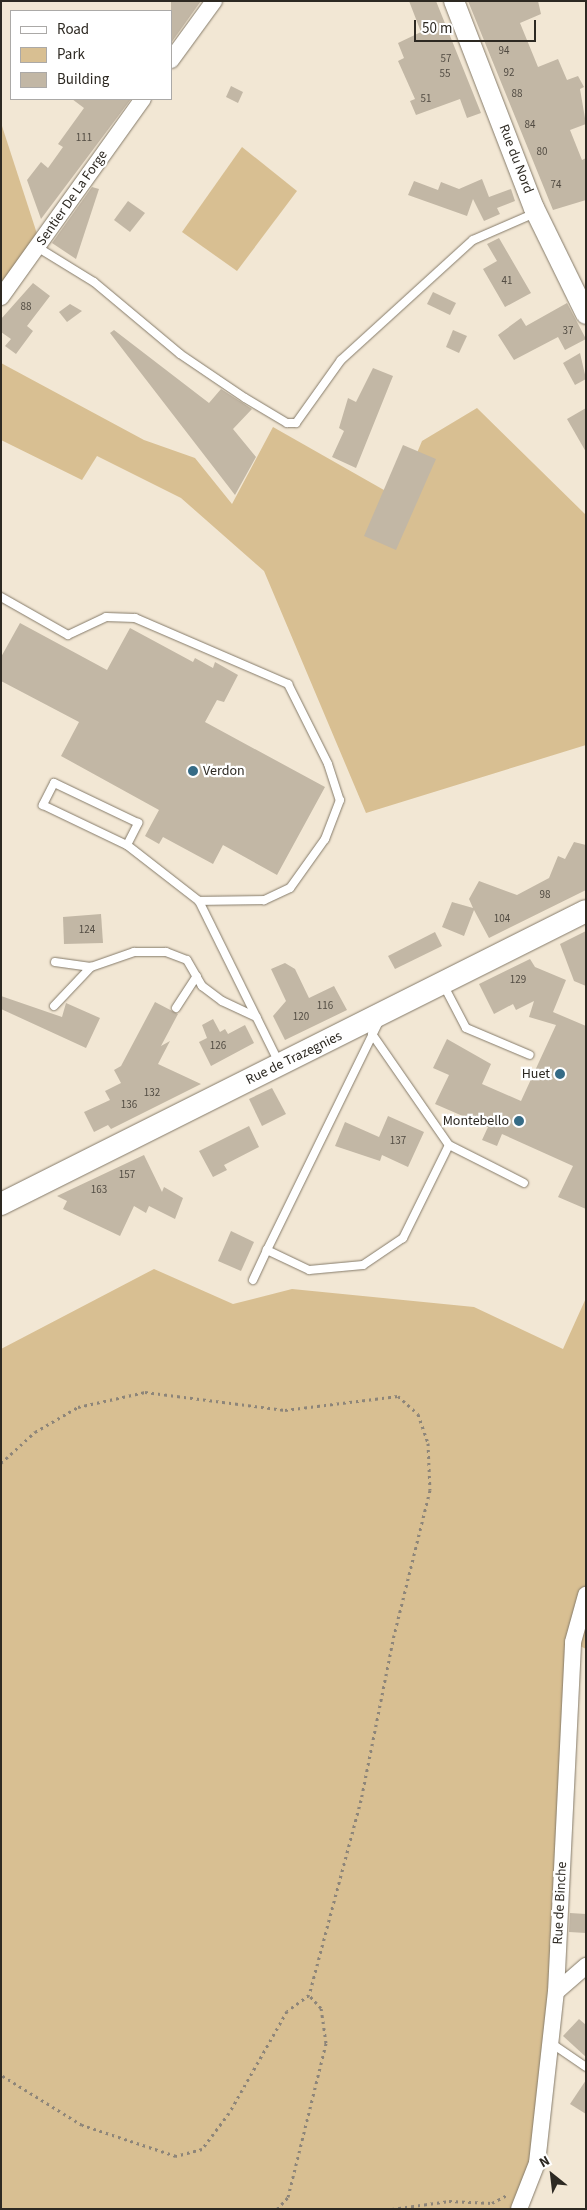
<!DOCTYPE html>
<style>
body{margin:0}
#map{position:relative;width:587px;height:2210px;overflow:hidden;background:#f2e7d4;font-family:"Source Sans 3",sans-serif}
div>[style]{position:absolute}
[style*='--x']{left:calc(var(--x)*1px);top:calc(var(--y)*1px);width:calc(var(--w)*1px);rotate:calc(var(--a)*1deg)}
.green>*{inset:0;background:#d8bf92}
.building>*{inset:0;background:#c2b7a5}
.path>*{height:3px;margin-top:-1.5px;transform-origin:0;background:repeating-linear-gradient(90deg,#8d8579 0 2.5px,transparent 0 6.5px)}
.roads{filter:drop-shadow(0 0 1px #857b6a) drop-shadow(0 0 1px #857b6a)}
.service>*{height:8px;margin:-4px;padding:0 4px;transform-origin:4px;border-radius:4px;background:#fff}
.minor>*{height:16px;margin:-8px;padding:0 8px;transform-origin:8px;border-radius:8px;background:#fff}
.tertiary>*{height:20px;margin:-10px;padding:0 10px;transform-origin:10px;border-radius:10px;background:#fff}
.secondary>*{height:22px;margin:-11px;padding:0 11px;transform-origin:11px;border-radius:11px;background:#fff}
.dots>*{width:14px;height:14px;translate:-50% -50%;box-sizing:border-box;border:2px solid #fff;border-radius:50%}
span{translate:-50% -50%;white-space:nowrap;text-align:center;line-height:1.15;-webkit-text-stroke:4.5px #fff;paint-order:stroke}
.number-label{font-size:11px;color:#524c43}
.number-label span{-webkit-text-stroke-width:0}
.street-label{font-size:14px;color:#2d2922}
.poi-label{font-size:14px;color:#2d2922}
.left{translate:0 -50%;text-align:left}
.right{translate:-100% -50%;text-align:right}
.frame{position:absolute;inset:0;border:2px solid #2d2922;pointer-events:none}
.legend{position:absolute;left:10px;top:10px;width:162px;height:90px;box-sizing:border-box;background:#fff;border:1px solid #aba9a7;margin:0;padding:6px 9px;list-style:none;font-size:15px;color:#2d2922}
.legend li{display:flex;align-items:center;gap:10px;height:25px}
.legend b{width:25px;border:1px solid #aba9a7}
.north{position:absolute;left:527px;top:2150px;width:50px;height:50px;-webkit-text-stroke:4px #fff;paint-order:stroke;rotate:331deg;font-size:14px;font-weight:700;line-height:20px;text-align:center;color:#2d2922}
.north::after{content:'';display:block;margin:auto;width:18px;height:22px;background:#2d2922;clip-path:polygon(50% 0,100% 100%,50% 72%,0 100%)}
.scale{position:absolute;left:414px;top:20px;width:122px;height:22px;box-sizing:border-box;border:2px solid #2d2922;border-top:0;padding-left:6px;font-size:15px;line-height:18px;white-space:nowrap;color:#2d2922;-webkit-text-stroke:4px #fff;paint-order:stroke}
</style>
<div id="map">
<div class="green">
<div style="clip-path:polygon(1px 123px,40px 243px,1px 297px)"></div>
<div style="clip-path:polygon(242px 147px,297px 191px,237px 271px,182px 232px)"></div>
<div style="clip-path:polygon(1px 363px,144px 440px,195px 458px,232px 504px,273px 427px,398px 498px,422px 441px,477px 408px,586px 515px,586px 745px,366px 813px,264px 571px,181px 498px,97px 456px,82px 480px,1px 440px)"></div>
<div style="clip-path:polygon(154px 1269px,233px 1304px,292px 1289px,474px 1307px,563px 1349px,586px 1298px,586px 1649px,574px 1643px,556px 1992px,532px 2181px,519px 2209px,1px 2209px,1px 1349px)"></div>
</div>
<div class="building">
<div style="clip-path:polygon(171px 1px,201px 1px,171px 43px)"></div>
<div style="clip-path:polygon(409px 1px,436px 1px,481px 113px,467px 118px,460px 99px,416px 115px,410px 101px,415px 99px,398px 61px,404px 58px,398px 43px,421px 32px)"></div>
<div style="clip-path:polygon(468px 1px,538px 1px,541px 14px,520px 23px,538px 67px,558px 59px,567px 80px,578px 76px,584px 87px,580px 89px,586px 124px,570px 130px,582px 160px,586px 158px,586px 200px,553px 210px)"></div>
<div style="clip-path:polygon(231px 86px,243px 92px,238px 103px,226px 97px)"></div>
<div style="clip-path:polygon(72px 99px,131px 99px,41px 219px,27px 180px,41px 162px,48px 168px,63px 147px,58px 144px,84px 108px)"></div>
<div style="clip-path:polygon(482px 179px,489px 197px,511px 189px,515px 201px,497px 208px,500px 214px,484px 221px,473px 199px,467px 216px,408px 195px,414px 181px,438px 190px,441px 182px,459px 189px)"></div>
<div style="clip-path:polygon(92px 187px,99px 189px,76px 259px,52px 243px)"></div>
<div style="clip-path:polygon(128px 201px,145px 213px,130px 232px,114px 220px)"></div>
<div style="clip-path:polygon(499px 238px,531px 293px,505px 307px,483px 269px,497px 261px,487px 244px)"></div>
<div style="clip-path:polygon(33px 283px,50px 296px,27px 326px,33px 331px,16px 354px,5px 346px,11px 339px,1px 332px,1px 319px)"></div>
<div style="clip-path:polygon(433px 292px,456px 303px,450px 315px,427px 304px)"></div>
<div style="clip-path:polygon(567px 303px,586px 339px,565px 350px,558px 337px,514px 360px,498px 335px,521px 318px,526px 326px)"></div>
<div style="clip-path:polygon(70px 304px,82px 311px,67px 322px,59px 312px)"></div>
<div style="clip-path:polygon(114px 330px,209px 403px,221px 389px,252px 409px,233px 429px,256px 457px,235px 495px,110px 333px)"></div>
<div style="clip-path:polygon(453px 330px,467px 336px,459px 353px,446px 347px)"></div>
<div style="clip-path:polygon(580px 353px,586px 379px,575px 385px,563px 363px)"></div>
<div style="clip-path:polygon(373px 368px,393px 376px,356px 468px,332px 457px,344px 431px,339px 428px,348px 398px,356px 402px)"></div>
<div style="clip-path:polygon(586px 408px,586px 452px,567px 419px)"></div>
<div style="clip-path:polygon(403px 445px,436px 459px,396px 550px,364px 536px)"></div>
<div style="clip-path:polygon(20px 623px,107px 670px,130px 628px,193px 662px,195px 658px,213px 668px,215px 662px,238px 675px,224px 702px,217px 700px,205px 722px,325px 787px,277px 875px,223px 845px,213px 864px,163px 837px,159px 844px,145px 836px,159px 810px,61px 756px,79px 722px,1px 681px,1px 657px)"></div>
<div style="clip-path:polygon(574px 842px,586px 845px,586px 890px,489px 938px,474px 910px,464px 936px,442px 927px,452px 902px,473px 908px,469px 899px,479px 881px,517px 895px,549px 878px,558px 856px,565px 859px)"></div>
<div style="clip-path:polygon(101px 914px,103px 943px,64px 944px,63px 917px)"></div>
<div style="clip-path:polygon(586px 931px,586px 986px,574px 981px,560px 944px)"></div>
<div style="clip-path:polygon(435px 932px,442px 946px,395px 969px,388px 956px)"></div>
<div style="clip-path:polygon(530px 959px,535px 967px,566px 980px,553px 1012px,586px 1026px,586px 1209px,558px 1197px,573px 1166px,502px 1134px,497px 1146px,482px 1140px,488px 1127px,435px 1104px,449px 1075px,433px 1068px,447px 1039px,491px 1064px,482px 1084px,521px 1101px,556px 1025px,529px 1017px,534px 1001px,516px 1010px,513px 1004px,494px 1014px,479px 984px)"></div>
<div style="clip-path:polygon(285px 963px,295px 969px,309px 998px,334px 986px,347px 1010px,285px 1040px,273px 1016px,286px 1001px,271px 969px)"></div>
<div style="clip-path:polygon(1px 996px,62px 1017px,66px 1003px,100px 1018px,86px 1048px,1px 1009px)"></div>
<div style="clip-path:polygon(155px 1002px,178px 1014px,161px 1046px,170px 1041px,158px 1064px,201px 1084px,111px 1129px,108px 1125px,94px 1132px,84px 1112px,110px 1100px,105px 1091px,121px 1083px,114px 1070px,121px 1066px)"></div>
<div style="clip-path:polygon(213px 1019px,220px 1032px,225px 1029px,228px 1034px,245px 1025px,254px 1043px,211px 1066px,199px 1042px,207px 1038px,202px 1025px)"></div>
<div style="clip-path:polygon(272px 1088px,286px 1114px,262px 1126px,249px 1099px)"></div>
<div style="clip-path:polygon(388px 1116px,424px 1132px,408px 1167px,382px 1155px,380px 1161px,335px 1146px,345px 1122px,379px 1137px)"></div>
<div style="clip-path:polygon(249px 1126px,259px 1147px,224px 1165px,227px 1170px,213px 1177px,199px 1151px)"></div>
<div style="clip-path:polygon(144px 1155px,162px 1192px,164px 1187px,183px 1198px,175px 1219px,149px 1206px,146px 1213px,134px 1206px,120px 1236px,63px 1209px,67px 1201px,57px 1196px)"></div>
<div style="clip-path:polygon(231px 1231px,254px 1242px,241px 1271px,218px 1261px)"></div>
<div style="clip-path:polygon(570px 1913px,586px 1914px,586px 1933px,569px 1932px)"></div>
<div style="clip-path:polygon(579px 2019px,586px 2025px,586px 2057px,563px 2036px)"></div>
<div style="clip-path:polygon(586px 2080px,586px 2114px,570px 2104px)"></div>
</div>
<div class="path">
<div style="--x:1;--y:1463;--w:46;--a:-42.4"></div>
<div style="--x:35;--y:1432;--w:50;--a:-30.2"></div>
<div style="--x:78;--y:1407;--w:69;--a:-12.6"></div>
<div style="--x:145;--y:1392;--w:141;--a:7.3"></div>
<div style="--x:285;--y:1410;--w:114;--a:-7.1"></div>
<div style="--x:398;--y:1396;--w:27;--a:42"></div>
<div style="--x:418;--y:1414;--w:31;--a:71"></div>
<div style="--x:428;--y:1443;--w:47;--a:87.6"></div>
<div style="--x:430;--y:1490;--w:149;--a:103.9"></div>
<div style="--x:394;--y:1635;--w:168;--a:101.3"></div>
<div style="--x:361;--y:1800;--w:202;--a:104.9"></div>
<div style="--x:309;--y:1995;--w:27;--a:144"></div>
<div style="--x:287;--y:2011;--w:117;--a:119.6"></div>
<div style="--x:229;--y:2113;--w:45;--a:126.9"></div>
<div style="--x:202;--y:2149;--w:27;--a:165"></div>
<div style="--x:176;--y:2156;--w:99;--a:-161.7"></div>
<div style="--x:82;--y:2125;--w:95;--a:-148.3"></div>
<div style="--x:277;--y:2209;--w:16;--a:-47"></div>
<div style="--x:288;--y:2197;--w:159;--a:-76.1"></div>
<div style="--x:326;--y:2043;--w:35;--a:-98"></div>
<div style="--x:321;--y:2008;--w:18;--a:-133"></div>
<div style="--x:392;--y:2209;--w:58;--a:-8"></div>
<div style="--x:449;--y:2201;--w:43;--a:2.7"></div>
<div style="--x:492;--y:2203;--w:17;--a:-28"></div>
</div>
<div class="roads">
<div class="service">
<div style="--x:37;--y:247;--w:67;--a:31.6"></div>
<div style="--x:94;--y:282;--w:112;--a:39.9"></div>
<div style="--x:180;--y:354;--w:78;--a:34.1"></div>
<div style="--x:245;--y:398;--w:49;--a:30.8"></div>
<div style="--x:287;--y:423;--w:9;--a:0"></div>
<div style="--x:296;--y:423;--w:77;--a:-54.5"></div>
<div style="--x:341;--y:360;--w:178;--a:-42.3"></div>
<div style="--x:473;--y:240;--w:68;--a:-23.5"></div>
<div style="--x:1;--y:597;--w:77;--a:29.6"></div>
<div style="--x:68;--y:635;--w:42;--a:-25.3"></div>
<div style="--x:106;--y:617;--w:29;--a:2"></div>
<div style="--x:135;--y:618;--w:167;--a:23.3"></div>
<div style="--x:288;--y:684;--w:89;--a:63.4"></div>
<div style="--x:328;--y:764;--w:38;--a:72"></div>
<div style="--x:340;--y:800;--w:42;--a:111"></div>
<div style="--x:325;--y:839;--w:60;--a:125.5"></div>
<div style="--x:290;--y:888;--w:29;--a:155"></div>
<div style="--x:264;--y:900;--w:65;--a:179.1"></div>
<div style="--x:127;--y:845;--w:25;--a:-63"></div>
<div style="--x:138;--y:823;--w:93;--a:-154.5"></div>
<div style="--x:54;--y:783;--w:25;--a:117"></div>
<div style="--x:43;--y:805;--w:93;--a:25.5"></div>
<div style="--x:127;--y:845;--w:91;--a:37.9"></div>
<div style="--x:199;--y:901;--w:181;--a:63.7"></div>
<div style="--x:55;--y:962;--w:36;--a:8"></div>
<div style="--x:444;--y:986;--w:47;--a:62.4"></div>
<div style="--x:466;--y:1028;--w:69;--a:22.9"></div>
<div style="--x:54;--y:1006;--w:54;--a:-46.5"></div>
<div style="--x:91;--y:967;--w:46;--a:-19.2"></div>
<div style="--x:134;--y:952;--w:32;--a:0"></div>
<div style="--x:166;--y:952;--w:22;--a:21"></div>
<div style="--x:187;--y:960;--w:30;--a:60"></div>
<div style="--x:202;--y:986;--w:25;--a:37"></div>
<div style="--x:222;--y:1001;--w:38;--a:25"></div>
<div style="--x:176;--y:1008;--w:38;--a:-57"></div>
<div style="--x:372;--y:1034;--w:135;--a:55.3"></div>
<div style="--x:449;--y:1145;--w:104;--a:116.3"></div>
<div style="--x:403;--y:1238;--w:48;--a:146"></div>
<div style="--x:363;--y:1265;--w:54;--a:174.7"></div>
<div style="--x:309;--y:1270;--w:47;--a:-154.5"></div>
<div style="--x:267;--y:1250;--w:255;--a:-63.9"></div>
<div style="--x:449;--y:1145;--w:84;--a:26.9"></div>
<div style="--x:253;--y:1280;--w:33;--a:-65"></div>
<div style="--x:551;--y:2043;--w:42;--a:34.4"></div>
</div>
<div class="minor">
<div style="--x:171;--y:60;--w:73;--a:-53.9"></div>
<div style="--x:1;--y:297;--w:244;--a:-54.4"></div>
<div style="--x:556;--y:1992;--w:40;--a:-41"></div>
<div style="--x:519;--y:2209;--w:49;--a:-68.6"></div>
<div style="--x:537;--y:2163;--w:172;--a:-83.7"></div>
<div style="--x:556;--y:1992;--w:350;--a:-87.2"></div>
<div style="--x:573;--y:1642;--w:49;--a:-74.5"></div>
</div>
<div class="tertiary">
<div style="--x:454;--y:1;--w:222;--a:68.9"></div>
<div style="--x:534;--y:208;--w:118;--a:63.9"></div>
</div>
<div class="secondary">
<div style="--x:1;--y:1204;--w:654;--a:-26.6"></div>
</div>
</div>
<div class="dots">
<div style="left:193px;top:771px;background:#356b86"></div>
<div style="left:560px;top:1074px;background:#356b86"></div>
<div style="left:519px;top:1121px;background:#356b86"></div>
</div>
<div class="number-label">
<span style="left:504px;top:51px">94</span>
<span style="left:446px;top:59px">57</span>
<span style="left:509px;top:73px">92</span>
<span style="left:445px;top:74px">55</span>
<span style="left:517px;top:94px">88</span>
<span style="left:426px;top:99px">51</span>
<span style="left:530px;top:125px">84</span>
<span style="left:84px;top:138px">111</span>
<span style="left:542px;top:152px">80</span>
<span style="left:556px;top:185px">74</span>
<span style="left:507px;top:281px">41</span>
<span style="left:26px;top:307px">88</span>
<span style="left:568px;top:331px">37</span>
<span style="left:545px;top:895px">98</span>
<span style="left:502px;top:919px">104</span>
<span style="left:87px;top:930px">124</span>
<span style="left:518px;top:980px">129</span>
<span style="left:325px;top:1006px">116</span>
<span style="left:301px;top:1017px">120</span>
<span style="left:218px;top:1046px">126</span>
<span style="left:152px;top:1093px">132</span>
<span style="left:129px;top:1105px">136</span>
<span style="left:398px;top:1141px">137</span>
<span style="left:127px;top:1175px">157</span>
<span style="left:99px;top:1190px">163</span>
</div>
<div class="street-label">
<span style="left:516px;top:159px;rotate:69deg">Rue du Nord</span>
<span style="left:72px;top:198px;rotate:-55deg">Sentier De La Forge</span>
<span style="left:294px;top:1058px;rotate:-26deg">Rue de Trazegnies</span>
<span style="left:560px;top:1903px;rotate:-87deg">Rue de Binche</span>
</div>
<div class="poi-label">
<span class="left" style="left:203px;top:771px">Verdon</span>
<span class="right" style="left:550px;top:1074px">Huet</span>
<span class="right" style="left:509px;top:1121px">Montebello</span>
</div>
<div class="frame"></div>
<ul class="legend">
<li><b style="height:6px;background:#fff"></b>Road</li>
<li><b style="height:14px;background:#d8bf92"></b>Park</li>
<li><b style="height:14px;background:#c2b7a5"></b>Building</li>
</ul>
<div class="north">N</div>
<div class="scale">50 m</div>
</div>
